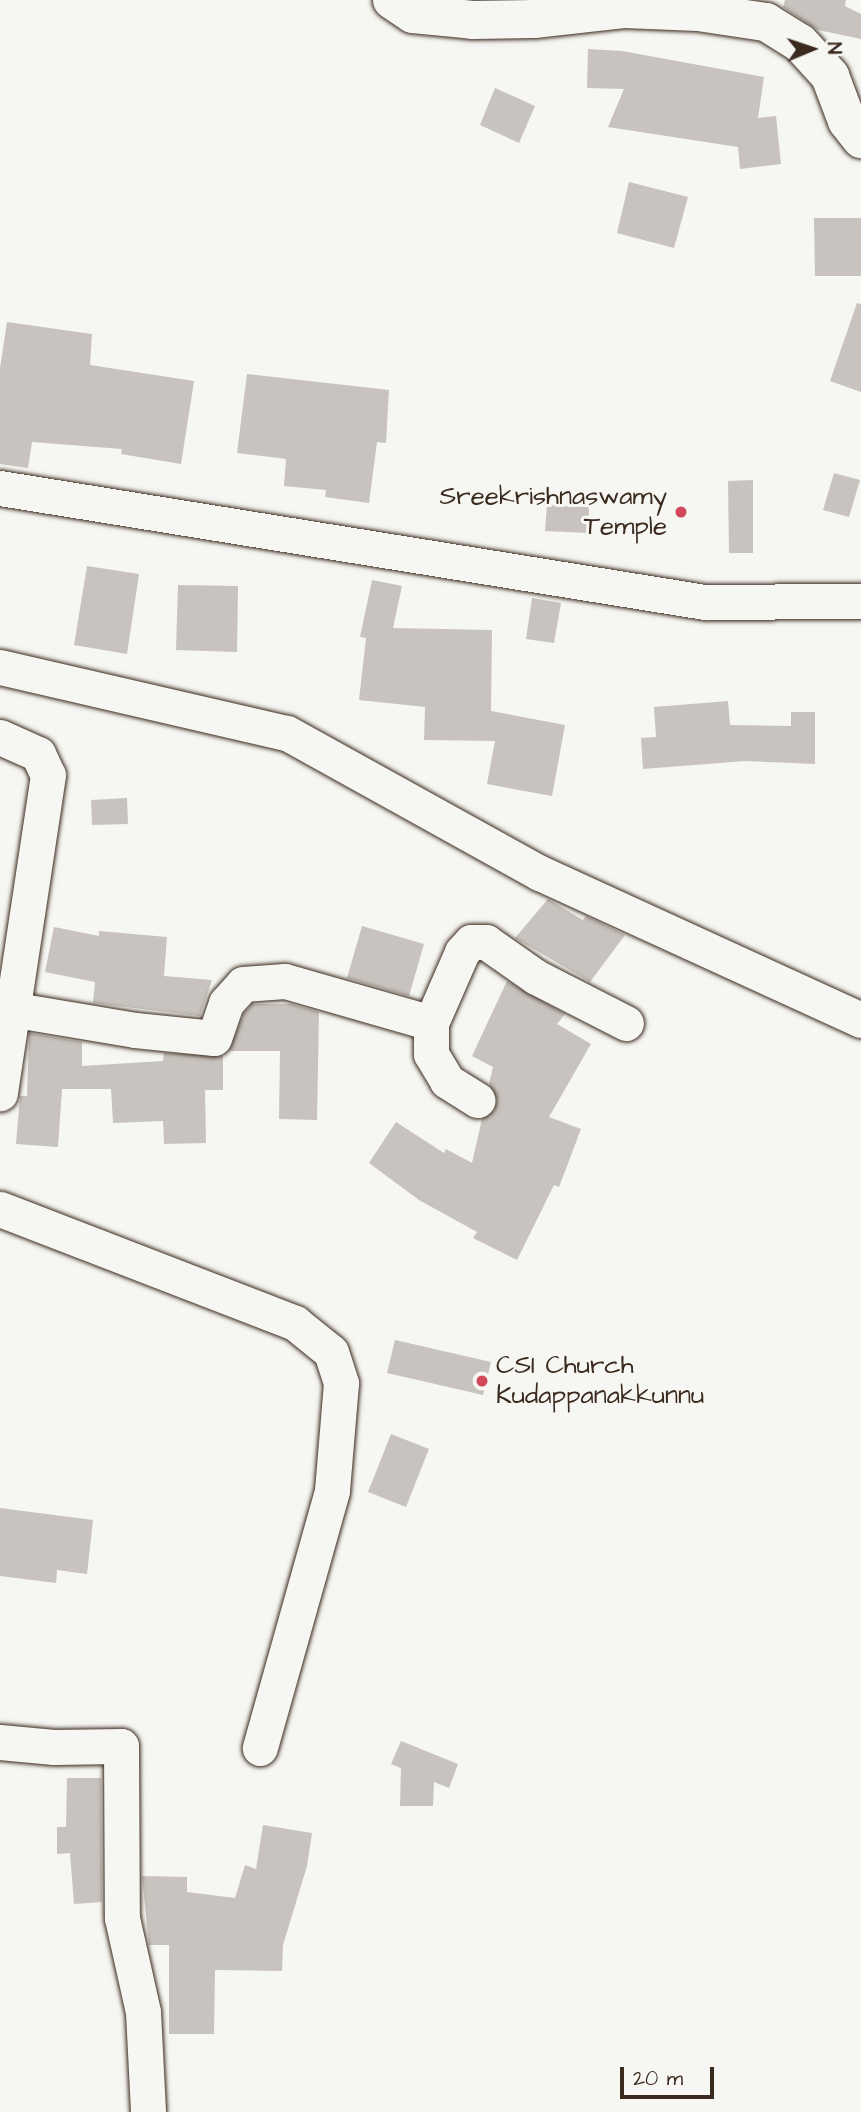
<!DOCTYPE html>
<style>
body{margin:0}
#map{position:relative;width:861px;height:2112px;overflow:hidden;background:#f6f6f2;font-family:"Architects Daughter",sans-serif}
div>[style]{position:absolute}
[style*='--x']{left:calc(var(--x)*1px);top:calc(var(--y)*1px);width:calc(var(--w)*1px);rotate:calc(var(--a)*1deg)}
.building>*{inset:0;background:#c8c3be}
.roads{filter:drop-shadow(0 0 2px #3b2a1e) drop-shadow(0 0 2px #3b2a1e)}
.minor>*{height:35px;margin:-17.5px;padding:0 17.5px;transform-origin:17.5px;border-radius:17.5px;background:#f6f6f2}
.secondary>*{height:38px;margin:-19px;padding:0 19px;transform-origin:19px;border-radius:19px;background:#f6f6f2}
.dots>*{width:19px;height:19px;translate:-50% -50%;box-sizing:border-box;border:4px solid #f6f6f2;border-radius:50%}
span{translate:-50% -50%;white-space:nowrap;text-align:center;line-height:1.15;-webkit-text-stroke:6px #f6f6f2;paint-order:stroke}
.poi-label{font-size:26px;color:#3b2a1e}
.right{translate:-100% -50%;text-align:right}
.left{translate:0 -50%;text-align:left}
.north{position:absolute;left:777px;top:14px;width:70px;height:70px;-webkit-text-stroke:5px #f6f6f2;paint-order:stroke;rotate:88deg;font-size:19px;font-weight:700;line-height:28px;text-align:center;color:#3b2a1e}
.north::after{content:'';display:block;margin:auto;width:24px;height:32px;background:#3b2a1e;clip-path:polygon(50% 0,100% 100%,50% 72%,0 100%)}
.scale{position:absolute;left:620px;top:2067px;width:94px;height:32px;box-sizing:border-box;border:4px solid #3b2a1e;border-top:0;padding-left:9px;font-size:21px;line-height:24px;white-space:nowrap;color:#3b2a1e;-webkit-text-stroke:5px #f6f6f2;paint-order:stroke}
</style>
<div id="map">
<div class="building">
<div style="clip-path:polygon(785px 0,846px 0,845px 6px,861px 14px,861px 39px,818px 30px,783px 7px)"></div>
<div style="clip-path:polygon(588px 49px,622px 51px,764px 77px,758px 118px,776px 116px,781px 164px,740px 169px,738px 147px,608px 127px,624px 89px,587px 88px)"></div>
<div style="clip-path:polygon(495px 88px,535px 106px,519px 143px,480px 125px)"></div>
<div style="clip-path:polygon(629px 182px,688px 197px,674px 248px,617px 233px)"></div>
<div style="clip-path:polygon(814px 218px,861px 218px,861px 276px,815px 276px)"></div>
<div style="clip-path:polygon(857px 303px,861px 304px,861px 392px,830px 381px)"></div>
<div style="clip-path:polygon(7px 322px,92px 334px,90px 365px,194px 381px,181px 464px,121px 454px,122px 449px,32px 442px,28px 468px,0 464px,0 368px)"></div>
<div style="clip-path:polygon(247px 374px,389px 390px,386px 443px,377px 442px,369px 503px,325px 497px,326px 490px,284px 486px,286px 459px,237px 453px)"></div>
<div style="clip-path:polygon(834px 473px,860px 480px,849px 517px,823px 510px)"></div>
<div style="clip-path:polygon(753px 480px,753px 553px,729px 553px,728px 481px)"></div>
<div style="clip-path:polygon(547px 505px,589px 507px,588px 533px,545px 531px)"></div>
<div style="clip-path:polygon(87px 566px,139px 574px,127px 654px,74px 645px)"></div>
<div style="clip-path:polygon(372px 580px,402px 586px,393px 628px,492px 630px,491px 711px,565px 725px,552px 796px,487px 784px,495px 741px,424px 740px,425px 707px,359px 700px,366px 638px,360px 637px)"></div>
<div style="clip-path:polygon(178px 585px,238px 586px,237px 652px,176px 650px)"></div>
<div style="clip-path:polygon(532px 598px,561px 603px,554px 643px,526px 639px)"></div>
<div style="clip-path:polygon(728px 701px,730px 725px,791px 726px,791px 712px,815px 712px,815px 764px,745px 761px,643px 769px,641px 738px,656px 737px,654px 707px)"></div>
<div style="clip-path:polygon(127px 798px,128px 824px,92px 825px,91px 800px)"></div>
<div style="clip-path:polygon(548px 899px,583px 920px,586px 916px,625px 935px,590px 982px,515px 938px)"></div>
<div style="clip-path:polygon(362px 926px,424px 944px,409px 996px,347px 978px)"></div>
<div style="clip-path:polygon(54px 927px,99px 936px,99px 931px,167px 937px,164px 976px,212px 980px,200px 1016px,93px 1003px,95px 982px,45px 972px)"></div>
<div style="clip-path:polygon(507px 981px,565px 1014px,557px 1024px,591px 1044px,549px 1117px,581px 1129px,559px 1187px,554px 1185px,517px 1260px,473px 1238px,477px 1232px,419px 1200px,369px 1163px,396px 1122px,444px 1153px,446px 1149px,472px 1163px,482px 1119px,494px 1111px,497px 1100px,489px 1084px,493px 1067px,472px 1056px)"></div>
<div style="clip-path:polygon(252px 1004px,291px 1004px,319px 1012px,317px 1120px,279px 1119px,280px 1051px,229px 1051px,244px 1013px)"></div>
<div style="clip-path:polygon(29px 1033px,82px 1042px,82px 1066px,163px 1061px,164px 1053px,223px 1056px,223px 1090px,205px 1090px,206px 1143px,164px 1144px,163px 1121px,113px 1123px,111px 1089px,62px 1089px,58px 1147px,16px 1144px,20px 1096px,27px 1096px)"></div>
<div style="clip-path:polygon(395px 1340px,491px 1362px,483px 1395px,387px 1373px)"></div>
<div style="clip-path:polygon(391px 1434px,429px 1449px,406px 1507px,368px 1492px)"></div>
<div style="clip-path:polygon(0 1508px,93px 1520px,87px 1574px,57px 1570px,56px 1583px,0 1576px)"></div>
<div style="clip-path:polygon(401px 1741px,458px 1764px,449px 1788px,434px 1782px,433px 1806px,400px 1806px,401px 1768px,391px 1764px)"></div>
<div style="clip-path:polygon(67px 1778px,101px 1778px,102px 1902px,74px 1904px,70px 1853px,57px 1854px,57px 1827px,66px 1827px)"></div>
<div style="clip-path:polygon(263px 1825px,312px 1833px,307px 1866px,283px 1945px,282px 1971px,215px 1970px,214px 2034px,169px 2034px,169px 1945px,149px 1945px,142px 1876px,187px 1877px,187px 1892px,235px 1898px,245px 1865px,256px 1869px)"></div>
</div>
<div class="roads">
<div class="minor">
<div style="--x:0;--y:488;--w:714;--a:9.19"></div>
<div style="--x:705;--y:602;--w:156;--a:-0.4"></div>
<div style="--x:0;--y:667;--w:294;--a:13"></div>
<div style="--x:287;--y:733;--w:289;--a:29"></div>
<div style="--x:540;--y:873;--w:353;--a:24.6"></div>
<div style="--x:0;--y:737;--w:42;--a:24.1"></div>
<div style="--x:38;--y:754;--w:23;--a:65"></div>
<div style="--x:48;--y:775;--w:322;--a:98.6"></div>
<div style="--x:10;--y:1009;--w:127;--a:9.5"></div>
<div style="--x:135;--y:1030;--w:79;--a:5.8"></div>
<div style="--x:214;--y:1038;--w:37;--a:-71"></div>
<div style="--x:226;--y:1003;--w:25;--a:-48"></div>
<div style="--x:243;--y:984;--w:42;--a:-4.1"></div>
<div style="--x:285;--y:981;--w:152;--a:16"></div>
<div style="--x:431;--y:1023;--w:31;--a:90"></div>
<div style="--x:431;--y:1054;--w:31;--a:59"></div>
<div style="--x:447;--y:1081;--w:36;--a:32"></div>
<div style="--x:431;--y:1023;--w:77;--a:-66.4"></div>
<div style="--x:462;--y:952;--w:13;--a:-48"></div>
<div style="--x:471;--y:942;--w:15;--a:0"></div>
<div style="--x:486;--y:942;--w:61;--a:35"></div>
<div style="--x:536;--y:977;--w:101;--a:27.1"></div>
<div style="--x:0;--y:1209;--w:316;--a:21.1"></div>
<div style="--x:295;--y:1323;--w:46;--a:38.9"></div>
<div style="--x:331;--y:1352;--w:33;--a:72"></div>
<div style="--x:341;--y:1383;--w:108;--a:94.8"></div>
<div style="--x:332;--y:1491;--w:267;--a:105.7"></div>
<div style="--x:0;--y:1742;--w:54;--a:5.3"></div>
<div style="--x:54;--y:1747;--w:67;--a:-0.9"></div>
<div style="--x:121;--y:1746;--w:172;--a:89.7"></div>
<div style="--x:122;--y:1918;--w:96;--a:77.4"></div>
<div style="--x:143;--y:2012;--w:100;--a:87.1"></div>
</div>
<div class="secondary">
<div style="--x:392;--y:0;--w:25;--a:34"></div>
<div style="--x:413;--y:14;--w:60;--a:5.7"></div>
<div style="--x:473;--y:20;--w:61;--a:-0.9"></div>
<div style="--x:534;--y:19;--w:92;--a:-6.3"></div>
<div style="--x:625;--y:9;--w:73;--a:2.4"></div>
<div style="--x:698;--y:12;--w:69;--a:8.4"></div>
<div style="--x:766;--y:22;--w:40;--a:32"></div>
<div style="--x:800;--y:43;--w:45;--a:47.7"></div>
<div style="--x:830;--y:76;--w:48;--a:69.3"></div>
<div style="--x:847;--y:121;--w:23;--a:52"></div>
</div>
</div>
<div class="dots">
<div style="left:681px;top:512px;background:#d1495b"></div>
<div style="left:482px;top:1381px;background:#d1495b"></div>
</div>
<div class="poi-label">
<span class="right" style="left:667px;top:512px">Sreekrishnaswamy<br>Temple</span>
<span class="left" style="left:496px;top:1381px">CSI Church<br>Kudappanakkunnu</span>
</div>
<div class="north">N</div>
<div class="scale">20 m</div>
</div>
